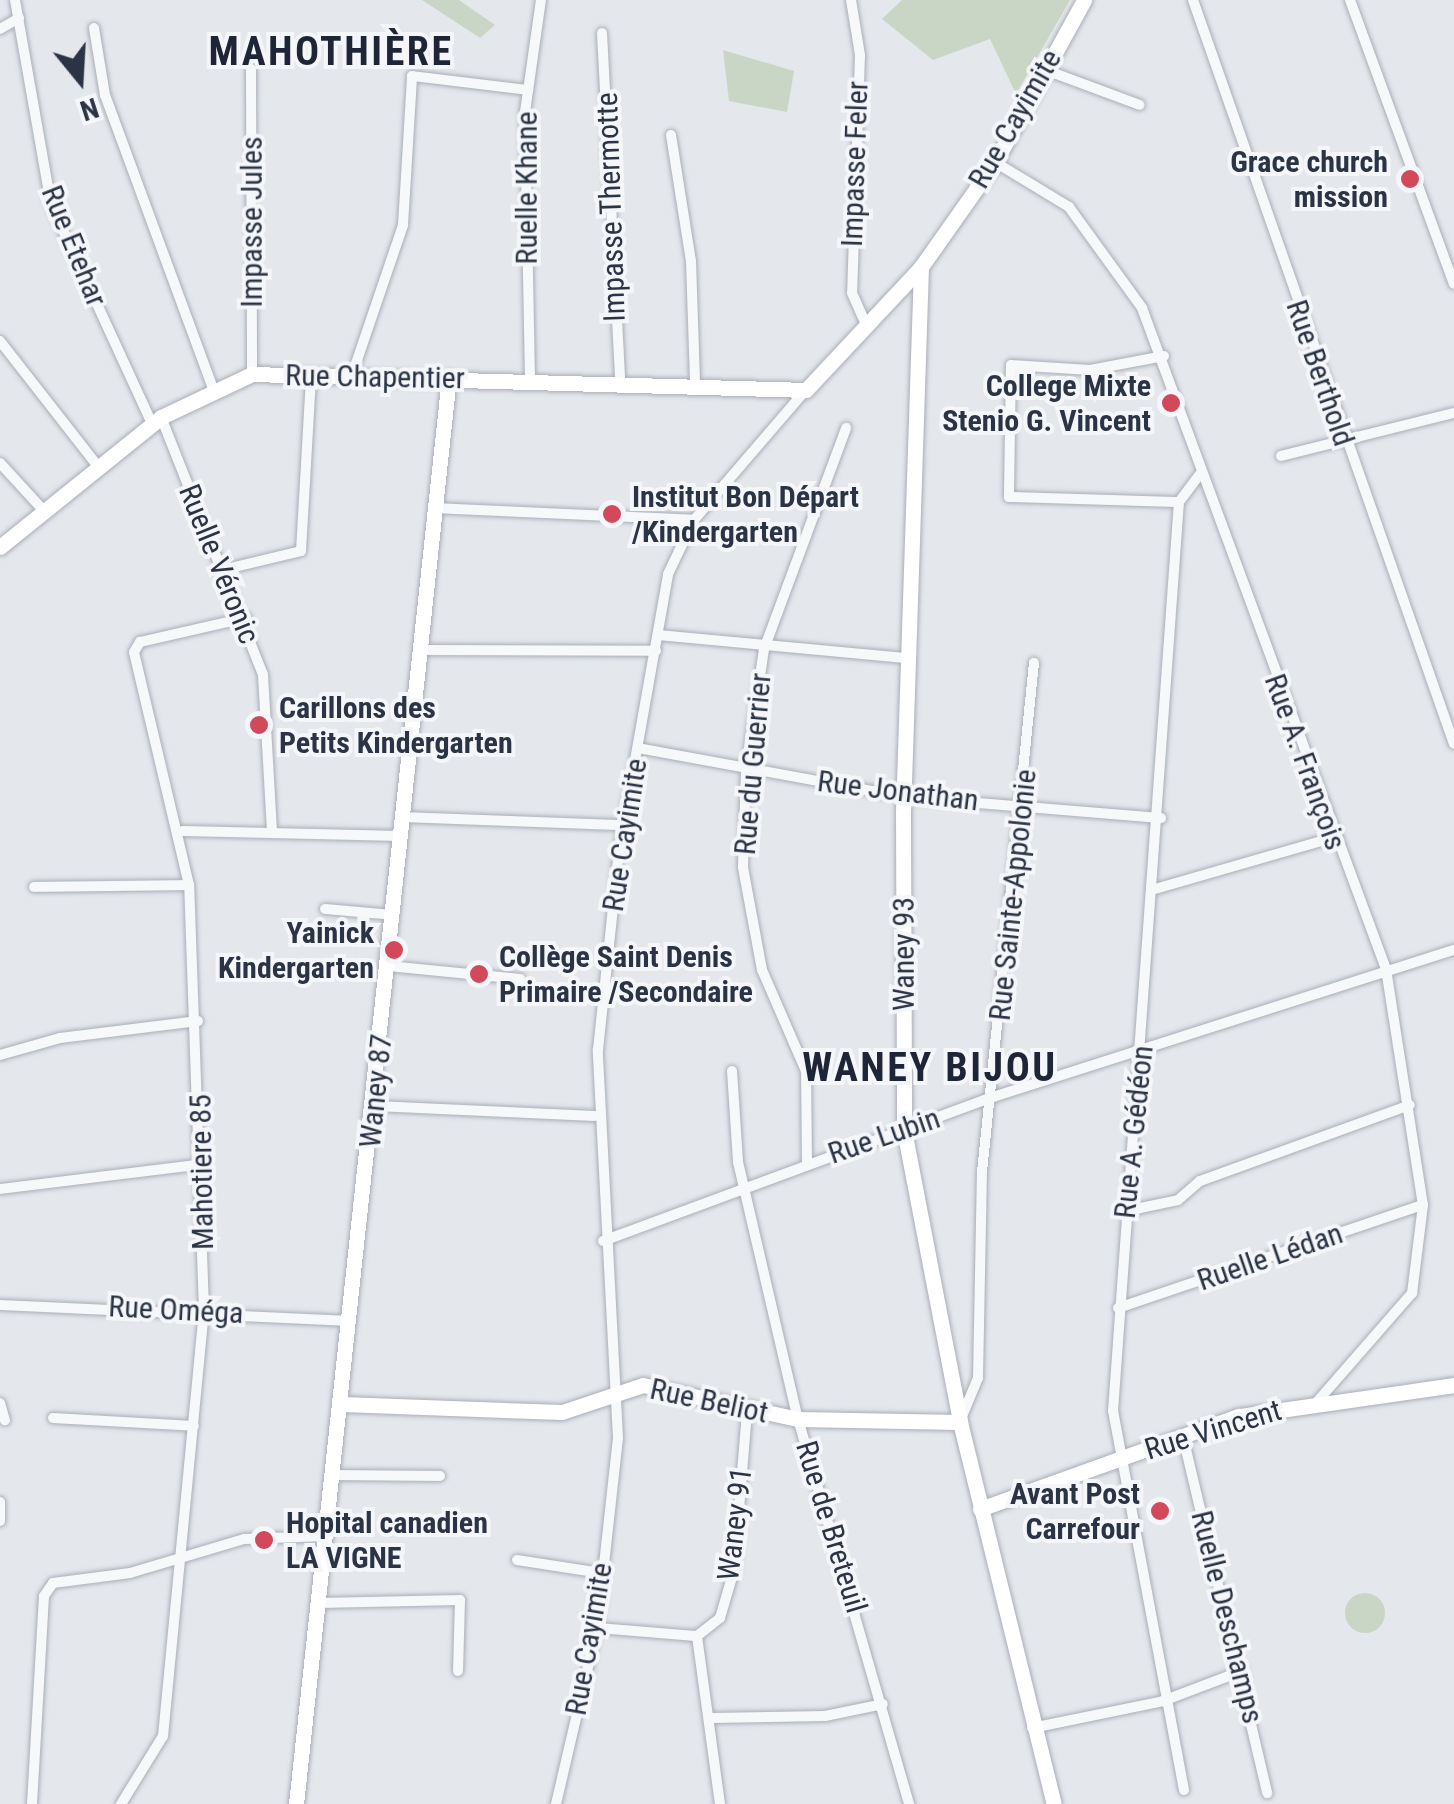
<!DOCTYPE html>
<meta charset="utf-8">
<style>
body{margin:0}
#map{position:relative;width:1454px;height:1804px;overflow:hidden;background:#e4e7ec;font-family:"Roboto Condensed",sans-serif}
div>[style]{position:absolute}
[style*='--x']{left:calc(var(--x)*1px);top:calc(var(--y)*1px);width:calc(var(--w)*1px);rotate:calc(var(--a)*1deg)}
.green>*{inset:0;background:#c9d6c5}
.round{border-radius:50%}
.roads{filter:drop-shadow(0 0 2px #a9aeb7) drop-shadow(0 0 2px #a9aeb7)}
.street>*{height:10px;margin:-5px;padding:0 5px;transform-origin:5px;border-radius:5px;background:#f7f8fa}
.secondary>*{height:15px;margin:-7.5px;padding:0 7.5px;transform-origin:7.5px;border-radius:7.5px;background:#fff}
.dots>*{width:28px;height:28px;translate:-50% -50%;box-sizing:border-box;border:5px solid #f4f6f9;border-radius:50%}
span{translate:-50% -50%;white-space:nowrap;text-align:center;line-height:1.15;-webkit-text-stroke:8px #f4f6f9;paint-order:stroke}
.street-label{font-size:30px;color:#2b3445}
.poi-label{font-size:30px;color:#2b3445;font-weight:700}
.right{translate:-100% -50%;text-align:right}
.left{translate:0 -50%;text-align:left}
.district-label{font-size:40px;color:#1d2536;font-weight:700;letter-spacing:2.5px}
.north{position:absolute;left:30px;top:30px;width:100px;height:100px;-webkit-text-stroke:8px #f4f6f9;paint-order:stroke;rotate:162deg;font-size:28px;font-weight:700;line-height:40px;text-align:center;color:#2b3445}
.north::after{content:'';display:block;margin:auto;width:35px;height:45px;background:#2b3445;clip-path:polygon(50% 0,100% 100%,50% 72%,0 100%)}
</style>
<div id="map">
<div class="green">
<div style="clip-path:polygon(422px 0,459px 0,495px 25px,480px 38px)"></div>
<div style="clip-path:polygon(902px 0,1070px 0,1016px 94px,990px 39px,933px 60px,882px 19px)"></div>
<div style="clip-path:polygon(723px 50px,794px 71px,787px 112px,729px 101px)"></div>
<div class="round" style="left:1345px;top:1593px;width:40px;height:40px"></div>
</div>
<div class="roads">
<div class="street">
<div style="--x:15;--y:0;--w:207;--a:80"></div>
<div style="--x:51;--y:204;--w:242;--a:65.3"></div>
<div style="--x:851;--y:0;--w:56;--a:80.7"></div>
<div style="--x:860;--y:55;--w:238;--a:91.9"></div>
<div style="--x:852;--y:293;--w:36;--a:66"></div>
<div style="--x:1193;--y:0;--w:788;--a:70.67"></div>
<div style="--x:1350;--y:0;--w:302;--a:69.9"></div>
<div style="--x:94;--y:28;--w:68;--a:80.7"></div>
<div style="--x:105;--y:95;--w:312;--a:69.8"></div>
<div style="--x:0;--y:29;--w:22;--a:-30"></div>
<div style="--x:602;--y:33;--w:348;--a:87"></div>
<div style="--x:251;--y:69;--w:305;--a:89.8"></div>
<div style="--x:1043;--y:69;--w:103;--a:20.4"></div>
<div style="--x:671;--y:135;--w:128;--a:81"></div>
<div style="--x:691;--y:261;--w:122;--a:88.1"></div>
<div style="--x:995;--y:162;--w:87;--a:31.3"></div>
<div style="--x:1069;--y:207;--w:125;--a:54.1"></div>
<div style="--x:1142;--y:308;--w:705;--a:69.74"></div>
<div style="--x:1386;--y:969;--w:239;--a:81.1"></div>
<div style="--x:1423;--y:1205;--w:89;--a:97.1"></div>
<div style="--x:1412;--y:1293;--w:145;--a:131.1"></div>
<div style="--x:0;--y:341;--w:156;--a:52"></div>
<div style="--x:1164;--y:356;--w:75;--a:169.3"></div>
<div style="--x:1090;--y:370;--w:79;--a:-176.4"></div>
<div style="--x:1011;--y:365;--w:132;--a:90.9"></div>
<div style="--x:1009;--y:497;--w:170;--a:1.7"></div>
<div style="--x:351;--y:378;--w:162;--a:-71.2"></div>
<div style="--x:403;--y:225;--w:149;--a:-86.5"></div>
<div style="--x:412;--y:76;--w:117;--a:6.9"></div>
<div style="--x:530;--y:379;--w:267;--a:-91.1"></div>
<div style="--x:525;--y:112;--w:113;--a:-81.9"></div>
<div style="--x:161;--y:417;--w:277;--a:68.4"></div>
<div style="--x:263;--y:675;--w:158;--a:86.7"></div>
<div style="--x:1281;--y:456;--w:178;--a:-14"></div>
<div style="--x:0;--y:463;--w:64;--a:47.5"></div>
<div style="--x:433;--y:508;--w:261;--a:2.6"></div>
<div style="--x:222;--y:570;--w:81;--a:-13.5"></div>
<div style="--x:301;--y:551;--w:174;--a:-86.7"></div>
<div style="--x:658;--y:635;--w:251;--a:5.3"></div>
<div style="--x:420;--y:650;--w:236;--a:0.2"></div>
<div style="--x:638;--y:748;--w:270;--a:10.4"></div>
<div style="--x:904;--y:797;--w:258;--a:4.7"></div>
<div style="--x:402;--y:817;--w:222;--a:2.1"></div>
<div style="--x:183;--y:831;--w:218;--a:1.3"></div>
<div style="--x:34;--y:887;--w:155;--a:-0.7"></div>
<div style="--x:1155;--y:889;--w:184;--a:-16.1"></div>
<div style="--x:325;--y:909;--w:68;--a:5"></div>
<div style="--x:388;--y:966;--w:133;--a:5.6"></div>
<div style="--x:0;--y:1055;--w:62;--a:-15.8"></div>
<div style="--x:60;--y:1038;--w:139;--a:-7"></div>
<div style="--x:732;--y:1071;--w:91;--a:86.2"></div>
<div style="--x:738;--y:1162;--w:264;--a:76.9"></div>
<div style="--x:798;--y:1419;--w:401;--a:73.9"></div>
<div style="--x:375;--y:1106;--w:220;--a:2.6"></div>
<div style="--x:807;--y:1163;--w:92;--a:-90.6"></div>
<div style="--x:806;--y:1071;--w:110;--a:-113.5"></div>
<div style="--x:762;--y:970;--w:105;--a:-100.5"></div>
<div style="--x:743;--y:867;--w:96;--a:-88.2"></div>
<div style="--x:746;--y:771;--w:123;--a:-81.6"></div>
<div style="--x:764;--y:649;--w:236;--a:-69.6"></div>
<div style="--x:0;--y:1189;--w:207;--a:-7"></div>
<div style="--x:1126;--y:1211;--w:53;--a:-11.9"></div>
<div style="--x:1178;--y:1200;--w:29;--a:-41"></div>
<div style="--x:1200;--y:1181;--w:223;--a:-19.9"></div>
<div style="--x:603;--y:1241;--w:416;--a:-20.3"></div>
<div style="--x:993;--y:1097;--w:484;--a:-17.7"></div>
<div style="--x:0;--y:1305;--w:351;--a:2.6"></div>
<div style="--x:1118;--y:1308;--w:322;--a:-18.7"></div>
<div style="--x:0;--y:1403;--w:18;--a:74"></div>
<div style="--x:53;--y:1418;--w:141;--a:3.2"></div>
<div style="--x:960;--y:1421;--w:47;--a:-67.3"></div>
<div style="--x:978;--y:1378;--w:206;--a:-88.9"></div>
<div style="--x:982;--y:1172;--w:512;--a:-84.17"></div>
<div style="--x:1184;--y:1441;--w:362;--a:76.7"></div>
<div style="--x:333;--y:1475;--w:107;--a:0.5"></div>
<div style="--x:0;--y:1502;--w:19;--a:90"></div>
<div style="--x:517;--y:1560;--w:85;--a:8.8"></div>
<div style="--x:319;--y:1603;--w:141;--a:-1.2"></div>
<div style="--x:460;--y:1600;--w:71;--a:91.6"></div>
<div style="--x:597;--y:1628;--w:100;--a:4.6"></div>
<div style="--x:712;--y:1718;--w:113;--a:-1"></div>
<div style="--x:825;--y:1716;--w:59;--a:-11.7"></div>
<div style="--x:1032;--y:1728;--w:134;--a:-11.6"></div>
<div style="--x:1163;--y:1701;--w:85;--a:-20.8"></div>
<div style="--x:1184;--y:1790;--w:386;--a:-100.6"></div>
<div style="--x:1113;--y:1411;--w:911;--a:-85.85"></div>
<div style="--x:1179;--y:502;--w:34;--a:-53"></div>
<div style="--x:32;--y:1804;--w:208;--a:-86.7"></div>
<div style="--x:44;--y:1596;--w:16;--a:-55"></div>
<div style="--x:53;--y:1583;--w:78;--a:-7.4"></div>
<div style="--x:130;--y:1573;--w:119;--a:-16.6"></div>
<div style="--x:244;--y:1539;--w:82;--a:-2.1"></div>
<div style="--x:121;--y:1804;--w:80;--a:-58.3"></div>
<div style="--x:163;--y:1736;--w:428;--a:-84.5"></div>
<div style="--x:204;--y:1310;--w:425;--a:-92"></div>
<div style="--x:189;--y:885;--w:239;--a:-103.3"></div>
<div style="--x:134;--y:652;--w:12;--a:-59"></div>
<div style="--x:140;--y:642;--w:109;--a:-12.8"></div>
<div style="--x:556;--y:1804;--w:181;--a:-76.9"></div>
<div style="--x:597;--y:1628;--w:191;--a:-83.7"></div>
<div style="--x:618;--y:1438;--w:389;--a:-93"></div>
<div style="--x:598;--y:1050;--w:201;--a:-84"></div>
<div style="--x:619;--y:850;--w:280;--a:-79.9"></div>
<div style="--x:668;--y:574;--w:60;--a:-64.3"></div>
<div style="--x:694;--y:520;--w:172;--a:-49.3"></div>
<div style="--x:720;--y:1804;--w:170;--a:-97.8"></div>
<div style="--x:697;--y:1636;--w:29;--a:-38"></div>
<div style="--x:720;--y:1618;--w:50;--a:-73.7"></div>
<div style="--x:734;--y:1570;--w:160;--a:-85.3"></div>
</div>
<div class="secondary">
<div style="--x:921;--y:267;--w:546;--a:91.89"></div>
<div style="--x:903;--y:813;--w:317;--a:89.8"></div>
<div style="--x:904;--y:1130;--w:297;--a:79.1"></div>
<div style="--x:960;--y:1422;--w:393;--a:76.2"></div>
<div style="--x:0;--y:547;--w:207;--a:-38.9"></div>
<div style="--x:161;--y:417;--w:101;--a:-25.3"></div>
<div style="--x:252;--y:374;--w:554;--a:1.65"></div>
<div style="--x:806;--y:390;--w:168;--a:-46.9"></div>
<div style="--x:921;--y:267;--w:128;--a:-54.8"></div>
<div style="--x:995;--y:162;--w:185;--a:-61.2"></div>
<div style="--x:342;--y:1404;--w:220;--a:2.1"></div>
<div style="--x:562;--y:1412;--w:85;--a:-18.4"></div>
<div style="--x:643;--y:1385;--w:159;--a:12.4"></div>
<div style="--x:798;--y:1419;--w:162;--a:1.1"></div>
<div style="--x:980;--y:1509;--w:275;--a:-19.8"></div>
<div style="--x:1239;--y:1416;--w:217;--a:-8.2"></div>
<div style="--x:296;--y:1804;--w:1434;--a:-83.88"></div>
</div>
</div>
<div class="dots">
<div style="left:1410px;top:179px;background:#d1495b"></div>
<div style="left:1171px;top:403px;background:#d1495b"></div>
<div style="left:612px;top:514px;background:#d1495b"></div>
<div style="left:259px;top:725px;background:#d1495b"></div>
<div style="left:394px;top:950px;background:#d1495b"></div>
<div style="left:479px;top:974px;background:#d1495b"></div>
<div style="left:1160px;top:1511px;background:#d1495b"></div>
<div style="left:264px;top:1540px;background:#d1495b"></div>
</div>
<div class="street-label">
<span style="left:1015px;top:119px;rotate:-60deg">Rue Cayimite</span>
<span style="left:855px;top:164px;rotate:-88deg">Impasse Feler</span>
<span style="left:527px;top:188px;rotate:-90deg">Ruelle Khane</span>
<span style="left:611px;top:207px;rotate:-92deg">Impasse Thermotte</span>
<span style="left:252px;top:222px;rotate:-90deg">Impasse Jules</span>
<span style="left:74px;top:246px;rotate:68deg">Rue Etehar</span>
<span style="left:1320px;top:373px;rotate:71deg">Rue Berthold</span>
<span style="left:375px;top:377px;rotate:1deg">Rue Chapentier</span>
<span style="left:219px;top:564px;rotate:68deg">Ruelle Véronic</span>
<span style="left:1305px;top:762px;rotate:70deg">Rue A. François</span>
<span style="left:753px;top:764px;rotate:-85deg">Rue du Guerrier</span>
<span style="left:898px;top:791px;rotate:7deg">Rue Jonathan</span>
<span style="left:625px;top:835px;rotate:-81deg">Rue Cayimite</span>
<span style="left:1013px;top:895px;rotate:-84deg">Rue Sainte-Appolonie</span>
<span style="left:904px;top:954px;rotate:-90deg">Waney 93</span>
<span style="left:376px;top:1091px;rotate:-84deg">Waney 87</span>
<span style="left:1134px;top:1132px;rotate:-84deg">Rue A. Gédéon</span>
<span style="left:884px;top:1136px;rotate:-19deg">Rue Lubin</span>
<span style="left:202px;top:1172px;rotate:-91deg">Mahotiere 85</span>
<span style="left:1270px;top:1257px;rotate:-19deg">Ruelle Lédan</span>
<span style="left:176px;top:1310px;rotate:3deg">Rue Oméga</span>
<span style="left:709px;top:1401px;rotate:12deg">Rue Beliot</span>
<span style="left:1213px;top:1430px;rotate:-17deg">Rue Vincent</span>
<span style="left:735px;top:1524px;rotate:-83deg">Waney 91</span>
<span style="left:831px;top:1527px;rotate:73deg">Rue de Breteuil</span>
<span style="left:1227px;top:1617px;rotate:76deg">Ruelle Deschamps</span>
<span style="left:589px;top:1639px;rotate:-80deg">Rue Cayimite</span>
</div>
<div class="poi-label">
<span class="right" style="left:1388px;top:179px">Grace church<br>mission</span>
<span class="right" style="left:1151px;top:403px">College Mixte<br>Stenio G. Vincent</span>
<span class="left" style="left:632px;top:514px">Institut Bon Départ<br>/Kindergarten</span>
<span class="left" style="left:279px;top:725px">Carillons des<br>Petits Kindergarten</span>
<span class="right" style="left:374px;top:950px">Yainick<br>Kindergarten</span>
<span class="left" style="left:499px;top:974px">Collège Saint Denis<br>Primaire /Secondaire</span>
<span class="right" style="left:1140px;top:1511px">Avant Post<br>Carrefour</span>
<span class="left" style="left:286px;top:1540px">Hopital canadien<br>LA VIGNE</span>
</div>
<div class="district-label">
<span style="left:331px;top:52px">MAHOTHIÈRE</span>
<span style="left:930px;top:1068px">WANEY BIJOU</span>
</div>
<div class="north">N</div>
</div>
